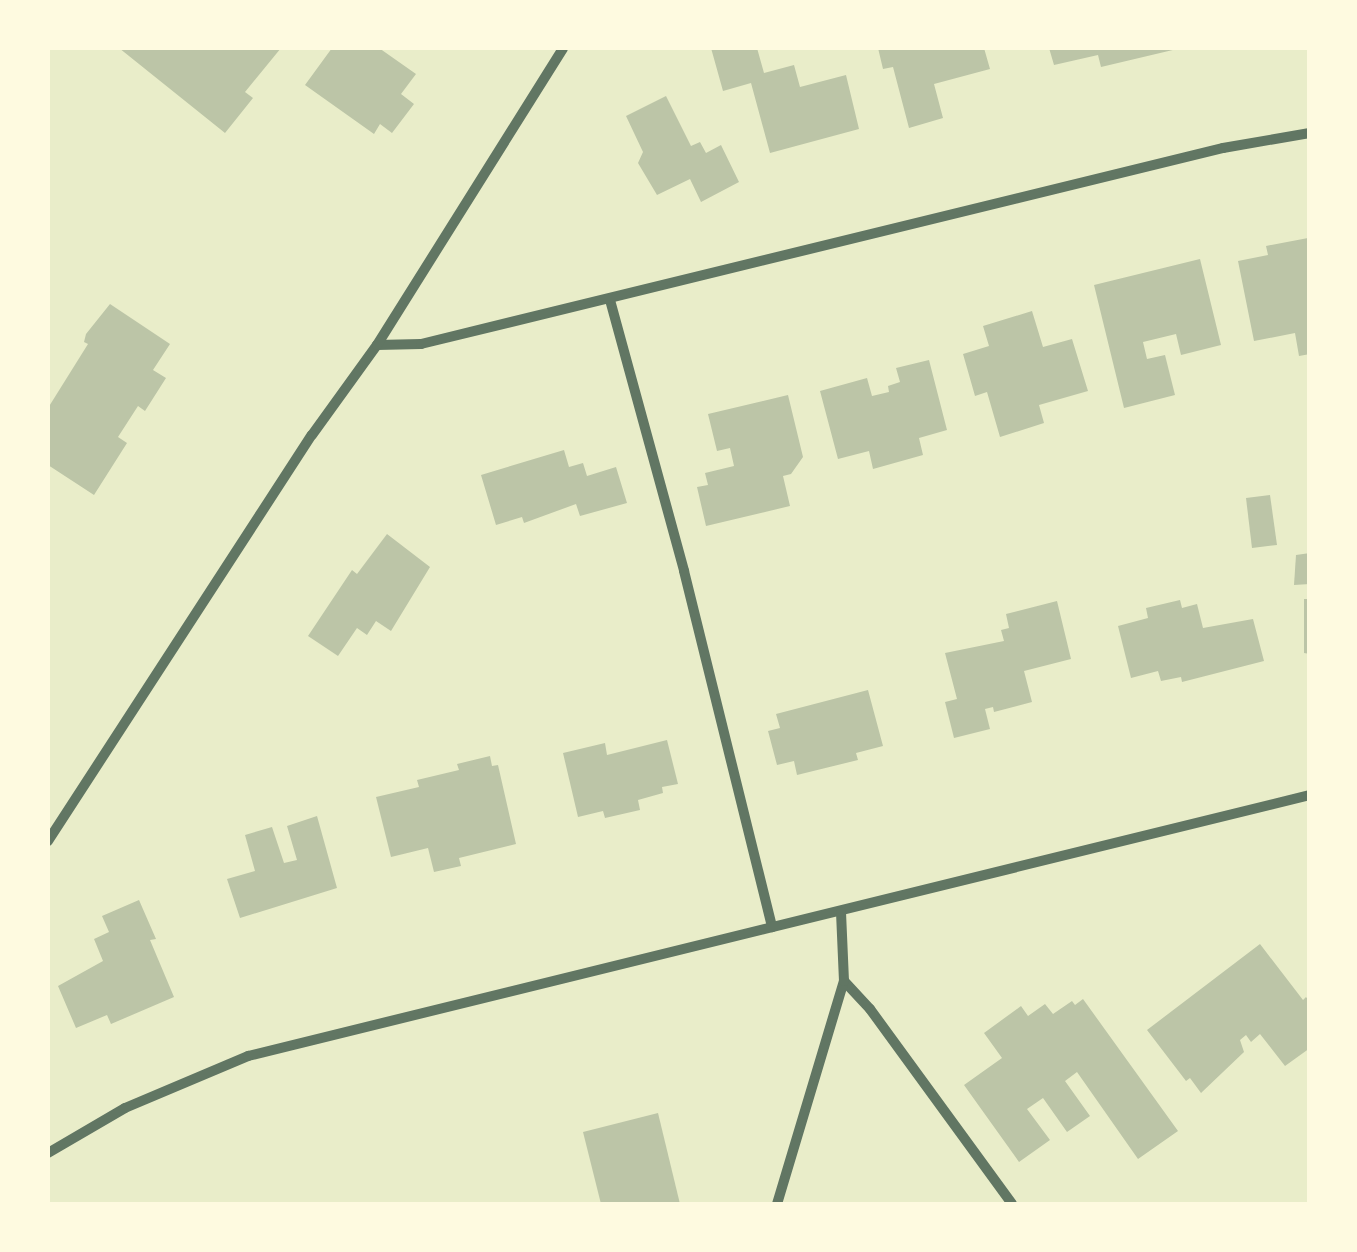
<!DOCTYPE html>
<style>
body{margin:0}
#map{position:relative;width:1357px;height:1252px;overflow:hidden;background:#e9edc9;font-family:Lato,sans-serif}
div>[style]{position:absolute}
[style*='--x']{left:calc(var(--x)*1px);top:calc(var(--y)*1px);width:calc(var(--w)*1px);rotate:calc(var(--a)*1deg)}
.building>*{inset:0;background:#bcc5a7}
.minor>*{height:10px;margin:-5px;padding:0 5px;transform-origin:5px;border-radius:5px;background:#617663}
span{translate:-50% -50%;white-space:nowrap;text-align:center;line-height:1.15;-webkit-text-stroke:8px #fefae0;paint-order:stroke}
.frame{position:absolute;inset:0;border:50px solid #fefae0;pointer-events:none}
</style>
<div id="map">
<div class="building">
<div style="clip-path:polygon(119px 48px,281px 48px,245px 92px,253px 98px,225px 133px)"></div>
<div style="clip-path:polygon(332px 48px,379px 48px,416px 74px,401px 94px,414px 104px,392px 133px,380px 124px,374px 134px,305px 85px)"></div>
<div style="clip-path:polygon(711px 48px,757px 48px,764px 73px,794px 65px,800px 87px,846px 75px,859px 129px,770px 153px,751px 83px,723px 91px)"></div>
<div style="clip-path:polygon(878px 48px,984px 48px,990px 69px,934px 84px,943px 118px,909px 128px,893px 67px,883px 69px)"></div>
<div style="clip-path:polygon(1049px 48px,1177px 48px,1177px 49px,1101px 67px,1098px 55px,1054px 65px)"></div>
<div style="clip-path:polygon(666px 96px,691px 146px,700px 142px,706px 153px,721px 145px,739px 182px,701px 202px,690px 179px,657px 195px,638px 163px,643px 152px,626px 116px)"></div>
<div style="clip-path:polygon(1308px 238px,1310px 354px,1299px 356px,1295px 333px,1254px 341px,1238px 261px,1268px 255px,1266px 246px)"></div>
<div style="clip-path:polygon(1200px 259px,1221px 345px,1181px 355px,1176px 334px,1143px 342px,1147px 359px,1165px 355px,1175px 395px,1124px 408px,1094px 285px)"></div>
<div style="clip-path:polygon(110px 304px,170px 344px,153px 370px,166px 378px,145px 411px,138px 406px,118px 437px,127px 443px,94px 495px,48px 465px,48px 408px,88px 344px,84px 342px,86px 334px)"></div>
<div style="clip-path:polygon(1032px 311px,1043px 347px,1072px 339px,1088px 391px,1039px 405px,1044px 423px,1000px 437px,987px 392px,975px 396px,963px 354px,989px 346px,983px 326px)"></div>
<div style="clip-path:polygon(929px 360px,947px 430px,919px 438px,923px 455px,873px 469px,869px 451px,838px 459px,820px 391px,867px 378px,872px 396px,889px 392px,888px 386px,900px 382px,896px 368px)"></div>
<div style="clip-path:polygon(788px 395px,803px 457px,791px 474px,783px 476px,790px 506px,706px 526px,697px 487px,708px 485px,705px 473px,734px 466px,730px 448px,717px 451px,708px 414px)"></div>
<div style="clip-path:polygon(564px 450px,569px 467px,583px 463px,587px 476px,616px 467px,627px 503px,580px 516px,576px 504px,524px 523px,522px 517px,496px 525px,481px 475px)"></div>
<div style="clip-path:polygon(1270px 495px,1277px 545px,1252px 548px,1246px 498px)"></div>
<div style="clip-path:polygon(387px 534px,430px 567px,391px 631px,376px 621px,367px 635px,357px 628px,338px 656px,308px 636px,352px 570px,357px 574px)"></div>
<div style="clip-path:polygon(1310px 553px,1310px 584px,1294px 585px,1296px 555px)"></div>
<div style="clip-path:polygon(1304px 599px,1310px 599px,1310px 654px,1304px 653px)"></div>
<div style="clip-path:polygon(1180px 600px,1182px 608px,1197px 604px,1203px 628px,1253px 619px,1264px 661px,1182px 682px,1181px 677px,1161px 681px,1158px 671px,1131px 678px,1118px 626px,1148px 618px,1146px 608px)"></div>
<div style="clip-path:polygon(1057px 601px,1071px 659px,1024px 671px,1032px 702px,994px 712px,993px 707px,985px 709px,990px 729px,954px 738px,945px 702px,957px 699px,945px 653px,1004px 641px,1001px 630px,1009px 628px,1006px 614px)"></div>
<div style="clip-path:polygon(868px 690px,883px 746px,856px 753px,858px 760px,797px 775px,794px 761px,777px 765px,768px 731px,780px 728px,776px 714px)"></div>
<div style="clip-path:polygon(667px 740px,678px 784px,662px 787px,663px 793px,638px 800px,640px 810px,605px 818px,603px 811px,578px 817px,563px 753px,605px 743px,607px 755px)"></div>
<div style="clip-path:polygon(490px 756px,492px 766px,498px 765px,516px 844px,459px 858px,461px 866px,434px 872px,428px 848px,391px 857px,376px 797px,419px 787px,417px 780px,459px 770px,457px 764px)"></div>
<div style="clip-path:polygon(317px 816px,337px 888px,240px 918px,227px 879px,255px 871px,245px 835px,272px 827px,284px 863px,297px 860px,287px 826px)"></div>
<div style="clip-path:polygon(139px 900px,156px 939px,150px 940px,174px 997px,111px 1024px,107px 1015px,76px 1028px,58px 986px,103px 961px,94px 939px,109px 932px,102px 916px)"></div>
<div style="clip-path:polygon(1260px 944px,1303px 1000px,1306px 997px,1310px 1002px,1310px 1048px,1285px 1066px,1260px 1034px,1251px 1042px,1246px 1035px,1240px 1040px,1244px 1052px,1201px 1093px,1190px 1078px,1186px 1081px,1147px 1030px)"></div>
<div style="clip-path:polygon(1083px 999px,1178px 1131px,1138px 1159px,1077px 1072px,1065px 1081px,1090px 1116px,1067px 1132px,1043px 1098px,1027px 1109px,1050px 1140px,1019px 1162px,964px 1085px,1002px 1058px,984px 1033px,1021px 1006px,1028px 1016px,1045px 1004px,1053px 1014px,1072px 1001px,1075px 1005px)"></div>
<div style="clip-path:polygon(658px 1113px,680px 1204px,601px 1204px,583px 1132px)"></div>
</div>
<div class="minor">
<div style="--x:610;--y:300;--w:281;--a:74.7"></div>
<div style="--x:684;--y:571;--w:367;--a:76.1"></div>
<div style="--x:377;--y:345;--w:44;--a:-1.3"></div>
<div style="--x:421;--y:344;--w:826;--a:-13.73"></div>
<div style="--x:1223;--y:148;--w:88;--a:-9.8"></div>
<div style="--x:48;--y:841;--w:484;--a:-57"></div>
<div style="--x:312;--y:435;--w:111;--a:-54.2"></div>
<div style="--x:377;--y:345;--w:350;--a:-57.9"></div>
<div style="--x:844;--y:981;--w:38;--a:47"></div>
<div style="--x:870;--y:1009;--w:241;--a:53.9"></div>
<div style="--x:48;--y:1153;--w:89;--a:-30.3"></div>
<div style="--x:125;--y:1108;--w:134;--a:-22.9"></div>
<div style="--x:248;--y:1056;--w:1094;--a:-13.81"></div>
<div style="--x:777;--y:1204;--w:233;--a:-73.3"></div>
<div style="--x:844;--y:981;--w:69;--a:-92.5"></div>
</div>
<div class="frame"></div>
</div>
